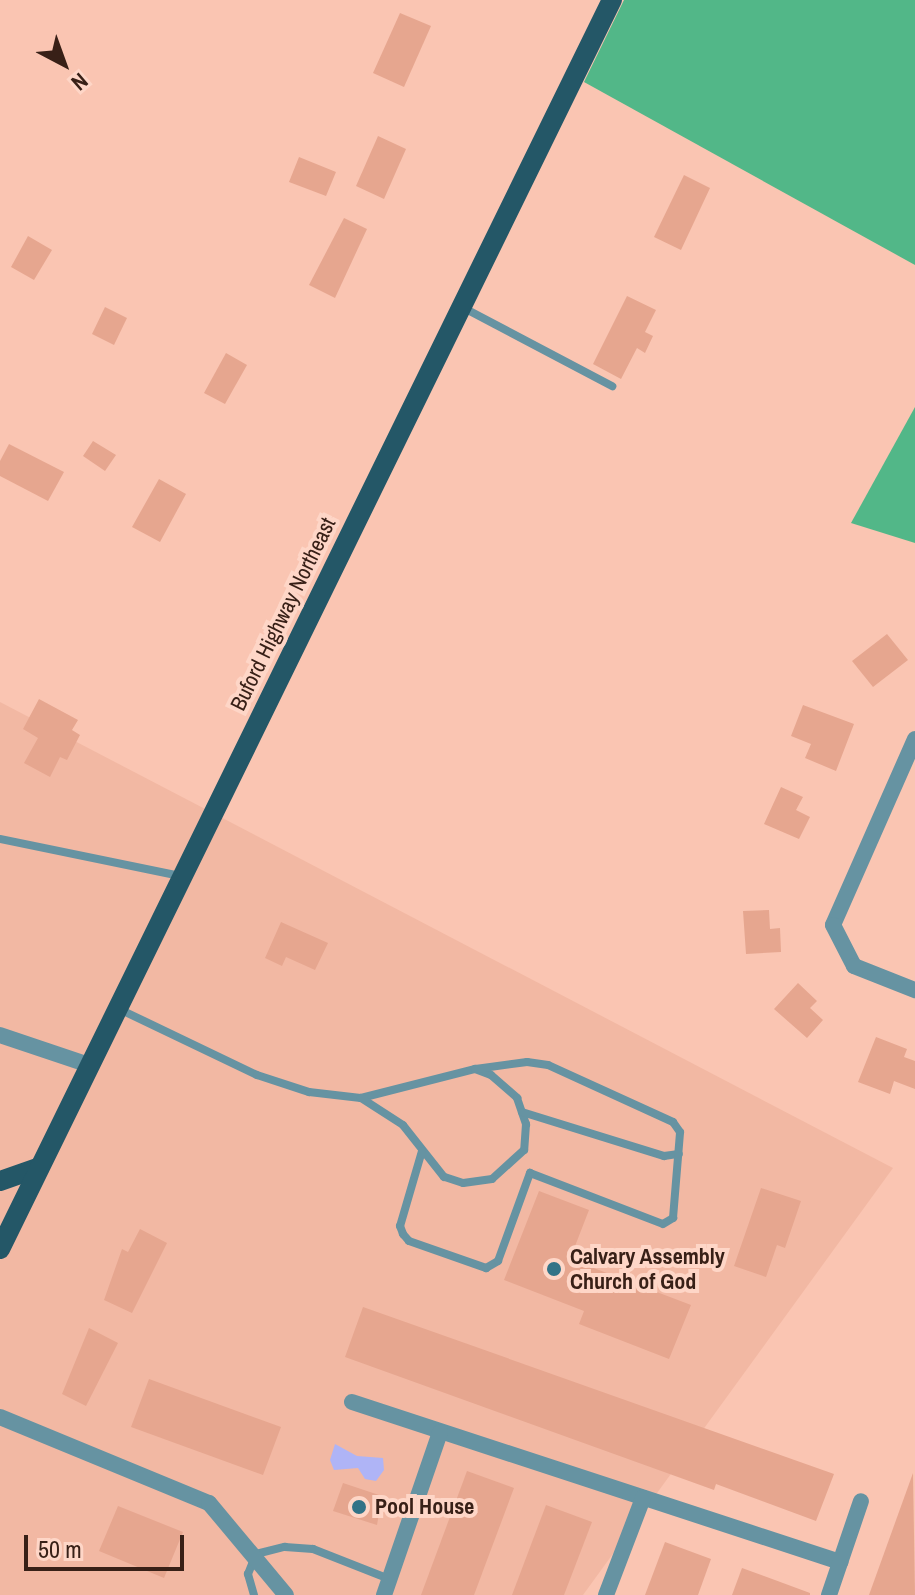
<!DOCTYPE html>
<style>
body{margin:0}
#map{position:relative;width:915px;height:1595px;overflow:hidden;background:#fac5b2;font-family:"Archivo Narrow",sans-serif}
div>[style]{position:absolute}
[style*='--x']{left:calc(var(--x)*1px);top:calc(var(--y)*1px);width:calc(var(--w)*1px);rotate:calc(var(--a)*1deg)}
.built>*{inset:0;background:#f2b8a3}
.forest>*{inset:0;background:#52b788}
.water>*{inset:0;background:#afb4f6}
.building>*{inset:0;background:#e6a68f}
.service>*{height:8px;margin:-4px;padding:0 4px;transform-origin:4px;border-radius:4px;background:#6693a2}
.minor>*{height:16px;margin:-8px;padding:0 8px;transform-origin:8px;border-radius:8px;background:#6693a2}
.primary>*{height:20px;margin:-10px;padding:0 10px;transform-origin:10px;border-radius:10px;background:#245767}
.dots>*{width:22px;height:22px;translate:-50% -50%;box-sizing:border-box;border:4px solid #fed6c7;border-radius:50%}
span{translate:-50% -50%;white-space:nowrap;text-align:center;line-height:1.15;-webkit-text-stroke:8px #fed6c7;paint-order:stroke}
.street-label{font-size:22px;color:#382017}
.poi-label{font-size:22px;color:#382017;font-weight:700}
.left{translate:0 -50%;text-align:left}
.north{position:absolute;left:24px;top:24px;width:80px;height:80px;-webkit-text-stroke:6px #fed6c7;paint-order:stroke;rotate:139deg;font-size:22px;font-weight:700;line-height:32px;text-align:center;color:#382017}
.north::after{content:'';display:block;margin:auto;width:28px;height:36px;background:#382017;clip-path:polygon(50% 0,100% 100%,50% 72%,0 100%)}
.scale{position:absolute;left:24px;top:1535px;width:160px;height:36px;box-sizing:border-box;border:4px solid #382017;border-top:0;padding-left:10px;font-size:24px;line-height:28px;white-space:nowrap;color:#382017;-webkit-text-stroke:6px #fed6c7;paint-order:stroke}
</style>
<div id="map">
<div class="built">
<div style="clip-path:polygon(0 702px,893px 1168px,583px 1595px,0 1595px)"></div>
</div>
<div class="forest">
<div style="clip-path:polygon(624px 0,915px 0,915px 265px,584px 82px)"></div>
<div style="clip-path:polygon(915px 407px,915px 543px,851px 523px)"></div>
</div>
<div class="water">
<div style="clip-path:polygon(335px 1444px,357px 1456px,383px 1458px,384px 1470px,376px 1481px,365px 1479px,358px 1468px,334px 1470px,330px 1460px)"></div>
</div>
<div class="building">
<div style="clip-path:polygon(400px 13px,431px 26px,404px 87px,373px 73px)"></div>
<div style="clip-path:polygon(378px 136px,406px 149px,384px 199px,356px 186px)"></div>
<div style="clip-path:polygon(299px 157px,336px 172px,326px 196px,289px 182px)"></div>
<div style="clip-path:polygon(684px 175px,710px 188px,681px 250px,654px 237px)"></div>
<div style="clip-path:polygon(344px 218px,367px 229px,335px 298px,309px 285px)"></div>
<div style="clip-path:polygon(28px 236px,52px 250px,34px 280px,11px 267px)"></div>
<div style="clip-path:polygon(627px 296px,656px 310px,645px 332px,653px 336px,645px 353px,637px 348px,621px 379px,593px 364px)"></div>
<div style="clip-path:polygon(105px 307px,127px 318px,114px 345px,92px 334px)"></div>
<div style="clip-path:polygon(226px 353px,247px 365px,225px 404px,204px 393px)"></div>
<div style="clip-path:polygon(93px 441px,116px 455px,105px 471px,83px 456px)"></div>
<div style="clip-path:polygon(9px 444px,64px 472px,48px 501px,0 476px,0 461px)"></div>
<div style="clip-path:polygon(159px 479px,186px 494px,160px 542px,132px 527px)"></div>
<div style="clip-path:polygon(887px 634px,908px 660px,873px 687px,852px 661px)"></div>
<div style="clip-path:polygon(39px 699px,78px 720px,72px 730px,80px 735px,67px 760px,60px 757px,50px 777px,24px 763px,38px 738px,23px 729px)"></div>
<div style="clip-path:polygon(803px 705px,854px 724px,836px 771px,805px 758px,811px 744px,791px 736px)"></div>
<div style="clip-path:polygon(781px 787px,803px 797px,796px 810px,810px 817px,799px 839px,764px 824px)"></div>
<div style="clip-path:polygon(769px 910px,770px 929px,780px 928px,781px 952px,746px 954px,743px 911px)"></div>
<div style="clip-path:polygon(281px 922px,328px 943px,315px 970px,286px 957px,282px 966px,265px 958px)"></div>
<div style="clip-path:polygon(798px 983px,817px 1001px,810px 1008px,823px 1020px,807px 1038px,774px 1009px)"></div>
<div style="clip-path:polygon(876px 1037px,907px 1049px,904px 1057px,915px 1061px,915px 1089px,894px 1081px,890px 1094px,858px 1082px)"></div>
<div style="clip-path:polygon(761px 1188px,801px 1201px,785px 1248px,777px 1245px,766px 1277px,734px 1266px)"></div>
<div style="clip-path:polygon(539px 1191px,589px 1210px,570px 1259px,691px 1305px,669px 1359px,579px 1324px,584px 1311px,504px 1280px)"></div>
<div style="clip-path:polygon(140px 1229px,167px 1243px,132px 1313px,104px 1300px,122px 1249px,128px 1252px)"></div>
<div style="clip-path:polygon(363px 1307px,834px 1474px,816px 1521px,716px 1484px,714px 1490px,345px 1357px)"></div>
<div style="clip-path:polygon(89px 1328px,118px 1343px,86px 1406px,62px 1394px)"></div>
<div style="clip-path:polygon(149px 1379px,281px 1427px,263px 1475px,131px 1427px)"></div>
<div style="clip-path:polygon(467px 1471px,514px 1488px,474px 1595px,421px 1595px)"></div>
<div style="clip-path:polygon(913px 1473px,915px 1595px,869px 1595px)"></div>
<div style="clip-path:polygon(343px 1483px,382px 1496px,377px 1525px,333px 1511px)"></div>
<div style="clip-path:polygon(546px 1505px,592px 1522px,564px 1595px,512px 1595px)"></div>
<div style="clip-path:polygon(118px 1506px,183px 1532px,164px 1578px,99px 1551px)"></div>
<div style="clip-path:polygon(665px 1542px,711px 1559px,698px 1595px,645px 1595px)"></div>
<div style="clip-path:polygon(742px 1568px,810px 1593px,810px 1595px,732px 1595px)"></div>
</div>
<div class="service">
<div style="--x:462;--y:307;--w:170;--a:27.8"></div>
<div style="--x:0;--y:839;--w:184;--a:11.6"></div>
<div style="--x:117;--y:1008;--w:155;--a:25.6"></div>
<div style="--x:257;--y:1075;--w:55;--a:18.1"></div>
<div style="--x:309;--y:1092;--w:52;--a:6.6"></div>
<div style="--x:361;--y:1098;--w:118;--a:-14.3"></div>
<div style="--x:475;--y:1069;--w:17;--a:21"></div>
<div style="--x:491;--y:1075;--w:35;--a:41"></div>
<div style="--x:517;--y:1098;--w:28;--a:71"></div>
<div style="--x:526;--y:1124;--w:26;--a:94"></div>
<div style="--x:524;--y:1150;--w:43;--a:137.8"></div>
<div style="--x:492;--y:1179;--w:29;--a:172"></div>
<div style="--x:463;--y:1183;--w:20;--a:-162"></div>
<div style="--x:444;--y:1177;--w:66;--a:-128.3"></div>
<div style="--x:403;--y:1125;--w:50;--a:-147.3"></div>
<div style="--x:522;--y:1112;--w:149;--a:17.2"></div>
<div style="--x:664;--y:1156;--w:15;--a:-8"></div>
<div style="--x:422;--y:1151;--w:78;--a:106.3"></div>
<div style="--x:400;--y:1226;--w:9;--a:69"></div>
<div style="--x:403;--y:1234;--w:9;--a:49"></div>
<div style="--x:409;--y:1241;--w:82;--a:19.3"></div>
<div style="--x:486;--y:1268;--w:14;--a:-30"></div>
<div style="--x:498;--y:1261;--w:94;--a:-70"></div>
<div style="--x:530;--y:1173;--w:142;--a:21"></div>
<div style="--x:663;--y:1224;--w:12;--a:-31"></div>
<div style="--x:673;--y:1218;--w:86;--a:-85.3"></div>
<div style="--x:680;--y:1132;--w:12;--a:-125"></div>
<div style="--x:673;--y:1122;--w:137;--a:-155.5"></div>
<div style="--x:548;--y:1065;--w:21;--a:-172"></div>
<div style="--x:527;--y:1062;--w:52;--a:172.3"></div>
<div style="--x:254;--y:1595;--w:22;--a:-106"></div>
<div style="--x:248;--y:1574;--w:22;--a:-68"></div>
<div style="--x:256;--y:1554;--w:30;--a:-14"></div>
<div style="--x:285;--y:1547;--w:28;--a:4"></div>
<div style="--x:313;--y:1549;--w:82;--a:21.5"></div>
</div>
<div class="minor">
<div style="--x:915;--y:739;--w:203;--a:113.8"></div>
<div style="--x:833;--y:925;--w:46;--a:62.9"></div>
<div style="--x:854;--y:966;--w:66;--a:21.5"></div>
<div style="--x:0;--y:1035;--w:94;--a:18.6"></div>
<div style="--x:352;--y:1402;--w:514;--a:18.15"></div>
<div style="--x:0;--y:1417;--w:226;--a:22.4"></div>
<div style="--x:209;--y:1503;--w:120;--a:50.1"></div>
<div style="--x:384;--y:1595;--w:172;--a:-71"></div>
<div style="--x:606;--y:1595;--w:104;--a:-69.1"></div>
<div style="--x:829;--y:1595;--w:99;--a:-71.2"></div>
</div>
<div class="primary">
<div style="--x:0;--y:1181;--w:42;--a:-19.3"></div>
<div style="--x:0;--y:1249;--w:1391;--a:-63.9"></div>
</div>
<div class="dots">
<div style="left:554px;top:1269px;background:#337387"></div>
<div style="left:359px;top:1507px;background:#337387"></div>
</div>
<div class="street-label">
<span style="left:283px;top:614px;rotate:-64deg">Buford Highway Northeast</span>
</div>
<div class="poi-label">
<span class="left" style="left:570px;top:1269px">Calvary Assembly<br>Church of God</span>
<span class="left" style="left:375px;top:1507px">Pool House</span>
</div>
<div class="north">N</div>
<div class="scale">50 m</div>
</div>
